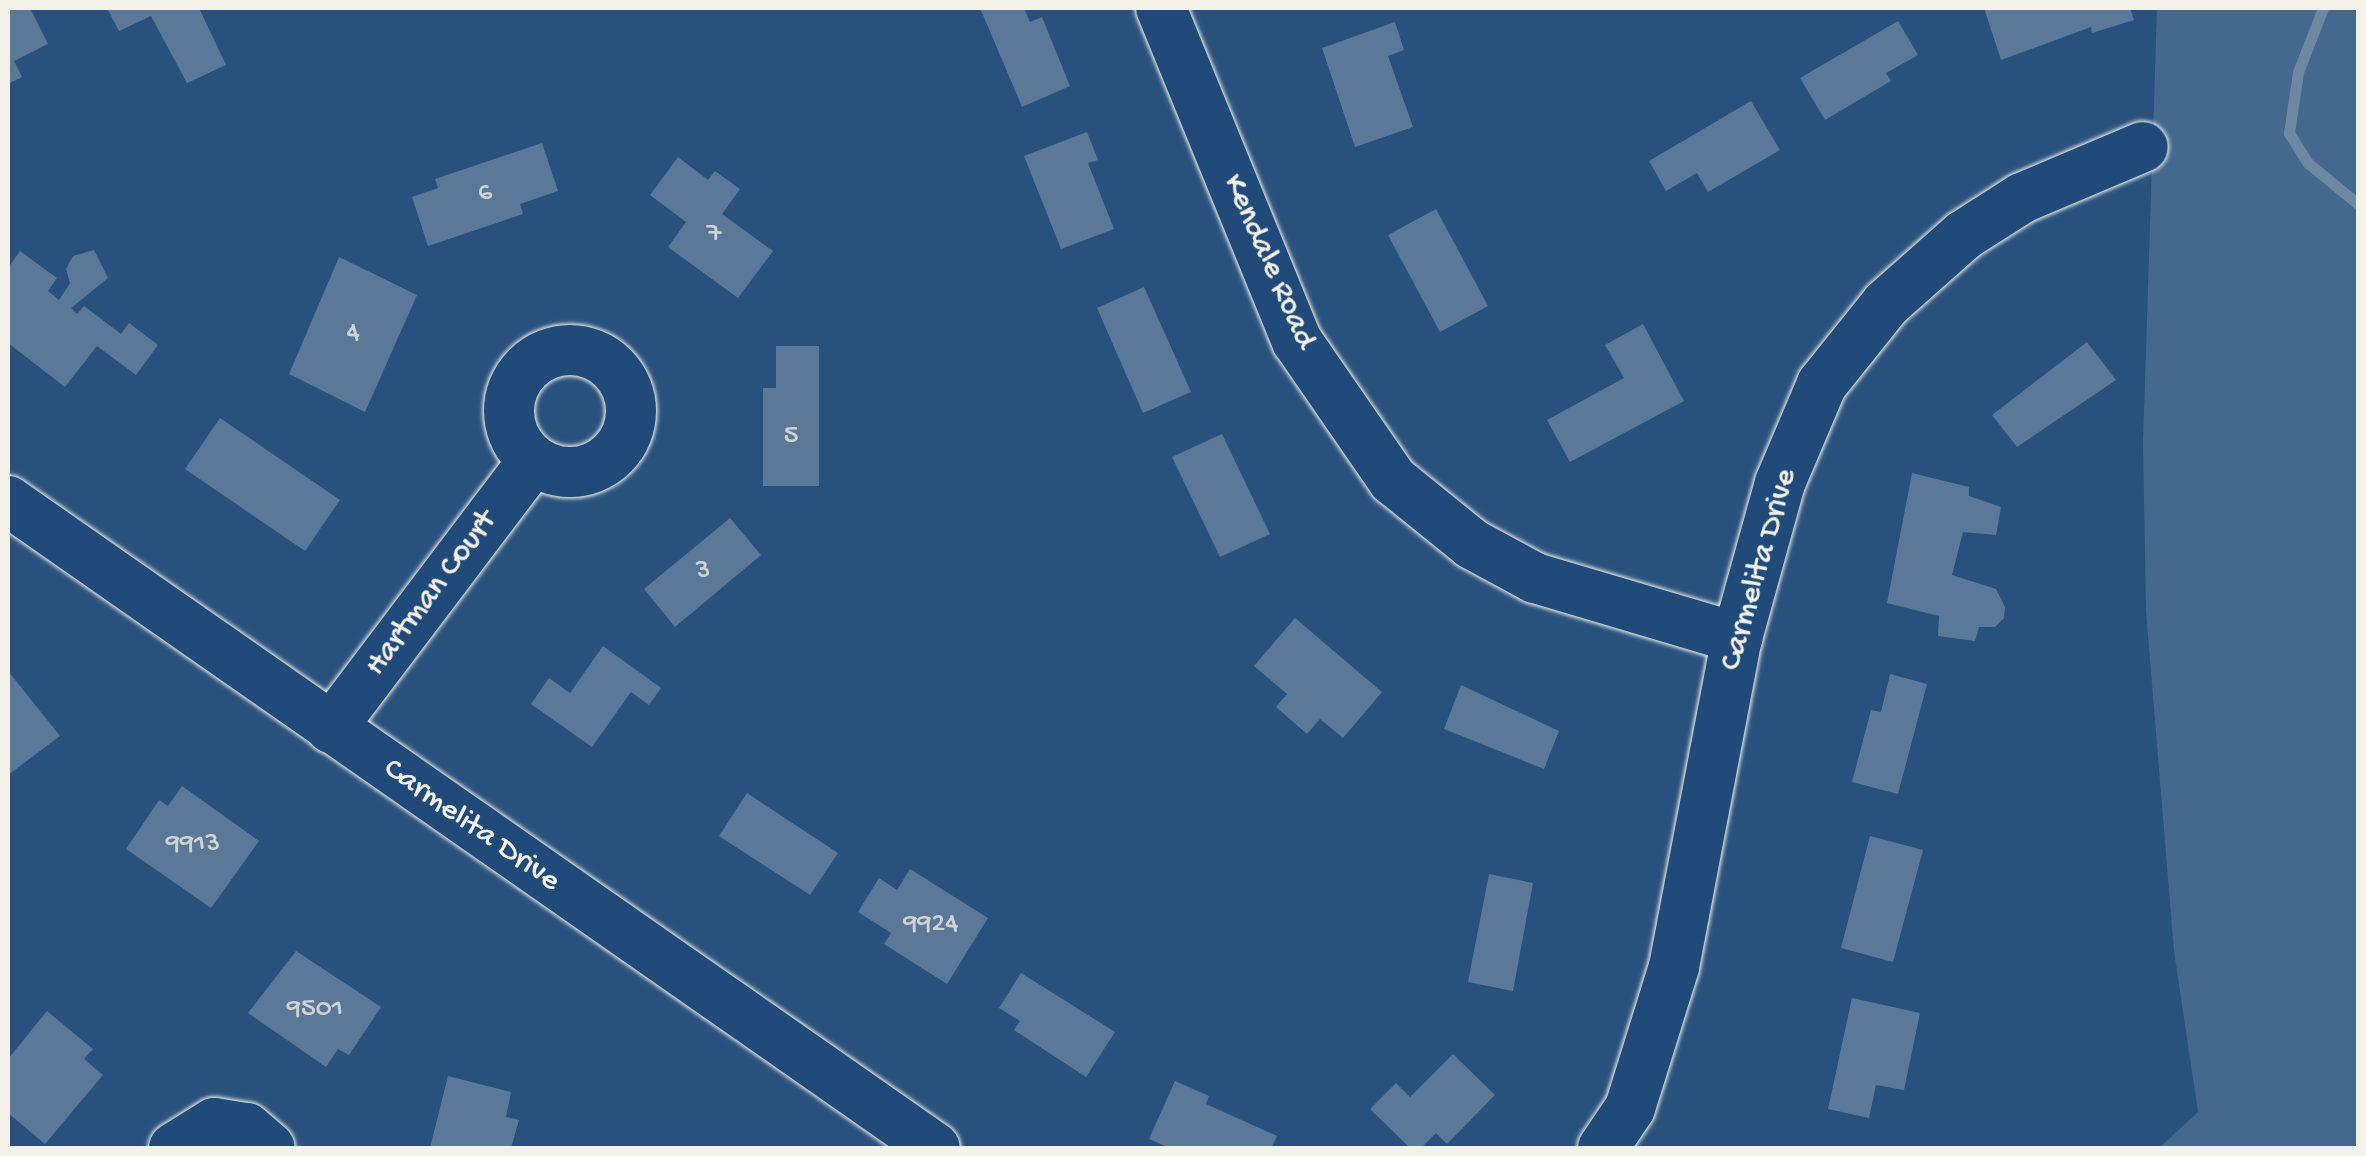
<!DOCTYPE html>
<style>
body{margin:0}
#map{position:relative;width:2366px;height:1156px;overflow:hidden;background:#28517e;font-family:"Gochi Hand",sans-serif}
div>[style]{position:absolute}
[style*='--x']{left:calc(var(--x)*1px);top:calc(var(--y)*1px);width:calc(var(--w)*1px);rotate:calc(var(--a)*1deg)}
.green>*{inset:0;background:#45688e}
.stream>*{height:11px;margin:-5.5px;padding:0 5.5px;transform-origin:5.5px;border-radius:5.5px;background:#6e88a2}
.building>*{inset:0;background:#5b7899}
.roads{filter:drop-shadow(0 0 2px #f4f1e8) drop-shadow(0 0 2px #f4f1e8)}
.minor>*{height:50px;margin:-25px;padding:0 25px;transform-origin:25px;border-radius:25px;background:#1f4a7a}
.minor>.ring{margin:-25px;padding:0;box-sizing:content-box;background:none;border:50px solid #1f4a7a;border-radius:50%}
span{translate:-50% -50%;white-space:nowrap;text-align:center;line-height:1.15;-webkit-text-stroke:10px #1f4a7a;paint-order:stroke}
.number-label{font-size:28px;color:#ced3d4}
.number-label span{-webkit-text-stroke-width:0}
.street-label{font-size:32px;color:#f4f1e8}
.frame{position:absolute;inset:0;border:10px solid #f4f1e8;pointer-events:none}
</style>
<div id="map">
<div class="green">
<div style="clip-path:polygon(2157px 8px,2358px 8px,2358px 1148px,2159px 1148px,2198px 1112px,2174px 951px,2146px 611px,2143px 443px)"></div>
</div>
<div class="stream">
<div style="--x:2323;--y:8;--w:69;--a:111.3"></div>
<div style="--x:2298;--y:72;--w:62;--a:98.4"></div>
<div style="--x:2289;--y:133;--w:36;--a:58"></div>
<div style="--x:2308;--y:163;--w:65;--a:39.4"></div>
</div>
<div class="building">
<div style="clip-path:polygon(8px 8px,30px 8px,48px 44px,14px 61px,22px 77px,8px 84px)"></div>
<div style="clip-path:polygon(107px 8px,199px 8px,226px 65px,187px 83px,151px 16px,119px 31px)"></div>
<div style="clip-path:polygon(980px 8px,1024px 8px,1030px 22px,1042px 17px,1070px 86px,1022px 107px)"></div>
<div style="clip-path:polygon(1984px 8px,2130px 8px,2134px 20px,2092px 33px,2091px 27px,2001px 60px)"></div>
<div style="clip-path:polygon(1898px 21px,1918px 55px,1886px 73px,1891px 81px,1825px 120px,1800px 78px)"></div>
<div style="clip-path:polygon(1395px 22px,1404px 50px,1388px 56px,1413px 127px,1355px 147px,1322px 48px)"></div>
<div style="clip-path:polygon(1751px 101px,1780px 150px,1708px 192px,1697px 173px,1666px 191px,1649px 161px)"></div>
<div style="clip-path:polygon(1087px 132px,1098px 160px,1088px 163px,1114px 229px,1061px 249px,1024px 156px)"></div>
<div style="clip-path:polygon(542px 143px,558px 191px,520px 204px,523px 214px,428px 246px,412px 197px,438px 188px,435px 179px)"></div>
<div style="clip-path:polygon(678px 157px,708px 180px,715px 171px,740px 189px,722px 214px,773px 251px,738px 298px,668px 247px,686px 222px,650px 195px)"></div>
<div style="clip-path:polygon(1436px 209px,1488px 306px,1440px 332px,1388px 235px)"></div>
<div style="clip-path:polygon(94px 250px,108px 278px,71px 308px,77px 314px,84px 306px,121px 334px,129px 323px,158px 345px,136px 375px,97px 346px,65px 387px,8px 343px,8px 268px,20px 251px,57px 278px,48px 291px,59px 300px,70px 283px,66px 269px,73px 256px)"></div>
<div style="clip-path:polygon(339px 257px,417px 295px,365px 412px,289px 374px)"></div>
<div style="clip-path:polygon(1144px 287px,1191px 392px,1143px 413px,1097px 308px)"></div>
<div style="clip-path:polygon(1643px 324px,1684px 401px,1570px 462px,1547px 420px,1624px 378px,1605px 345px)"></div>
<div style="clip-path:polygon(2087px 342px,2116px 380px,2017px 447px,1992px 415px)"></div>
<div style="clip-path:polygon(776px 346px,819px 346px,819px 486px,763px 486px,763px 388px,776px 388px)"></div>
<div style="clip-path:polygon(220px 418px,340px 500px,305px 551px,185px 469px)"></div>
<div style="clip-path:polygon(1222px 434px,1270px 534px,1220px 557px,1172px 457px)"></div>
<div style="clip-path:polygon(1912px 473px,1969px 487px,1969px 496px,2001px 507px,1996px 535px,1963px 532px,1952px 575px,1996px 589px,2005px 607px,2004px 618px,1995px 627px,1979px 627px,1975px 641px,1938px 636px,1939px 616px,1887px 603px)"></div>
<div style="clip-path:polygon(730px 518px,761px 555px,675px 627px,644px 589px)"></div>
<div style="clip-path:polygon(1295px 618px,1382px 692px,1343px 738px,1320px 719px,1307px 734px,1276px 707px,1287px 694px,1254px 666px)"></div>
<div style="clip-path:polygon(603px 646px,661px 688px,649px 705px,631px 692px,592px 747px,531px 704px,549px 678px,570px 693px)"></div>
<div style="clip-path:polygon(8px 671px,60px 736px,8px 775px)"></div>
<div style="clip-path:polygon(1890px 674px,1927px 684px,1898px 794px,1852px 782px,1871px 710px,1881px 712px)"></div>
<div style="clip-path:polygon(1461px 685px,1559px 731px,1544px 769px,1444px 729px)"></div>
<div style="clip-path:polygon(182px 786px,259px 841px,211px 908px,126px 849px,159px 800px,168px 806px)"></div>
<div style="clip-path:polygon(747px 793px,838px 853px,810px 895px,719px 836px)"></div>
<div style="clip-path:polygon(1870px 836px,1923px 850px,1893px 962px,1841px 948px)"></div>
<div style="clip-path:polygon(910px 869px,988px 918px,947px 984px,884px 944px,891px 933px,858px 912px,879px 878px,897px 890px)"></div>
<div style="clip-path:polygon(1489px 874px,1533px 883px,1513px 991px,1468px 982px)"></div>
<div style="clip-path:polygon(296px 951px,381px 1007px,349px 1055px,338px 1049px,326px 1067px,248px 1013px)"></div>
<div style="clip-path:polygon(1021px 973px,1115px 1032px,1086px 1077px,1014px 1030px,1020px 1021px,999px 1008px)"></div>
<div style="clip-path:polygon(1852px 998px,1920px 1013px,1904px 1090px,1876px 1085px,1869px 1118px,1828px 1109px)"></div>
<div style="clip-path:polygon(47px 1011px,93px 1049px,84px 1059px,103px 1075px,45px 1144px,8px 1113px,8px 1059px)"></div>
<div style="clip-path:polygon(1453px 1054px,1495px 1095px,1447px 1144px,1436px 1133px,1421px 1148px,1410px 1148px,1370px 1109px,1396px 1083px,1410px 1097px)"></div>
<div style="clip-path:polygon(448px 1076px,511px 1092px,506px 1117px,519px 1120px,511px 1148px,430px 1148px)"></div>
<div style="clip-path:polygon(1175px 1081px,1209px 1096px,1206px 1104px,1277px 1136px,1271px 1148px,1170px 1148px,1149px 1139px)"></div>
</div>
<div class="roads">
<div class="minor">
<div style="--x:1161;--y:8;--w:360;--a:67.8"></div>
<div style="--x:1297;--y:341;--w:169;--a:55.4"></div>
<div style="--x:1393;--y:480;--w:102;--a:39"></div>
<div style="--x:1472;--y:544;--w:72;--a:28.4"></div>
<div style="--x:1535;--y:578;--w:211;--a:16.5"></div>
<div class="ring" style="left:509px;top:350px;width:72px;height:72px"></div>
<div style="--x:8;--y:501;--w:1130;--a:34.91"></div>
<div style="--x:331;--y:728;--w:335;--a:-52.9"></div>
<div style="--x:174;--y:1148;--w:47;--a:-32"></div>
<div style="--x:214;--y:1123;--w:33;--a:9"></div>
<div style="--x:247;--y:1128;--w:30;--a:41"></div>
<div style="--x:1603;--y:1148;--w:48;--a:-56"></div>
<div style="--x:1630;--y:1108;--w:148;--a:-72.7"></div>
<div style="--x:1674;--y:967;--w:335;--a:-79.2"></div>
<div style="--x:1737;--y:638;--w:161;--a:-74.5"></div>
<div style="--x:1780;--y:483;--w:108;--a:-67"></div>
<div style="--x:1822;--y:384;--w:102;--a:-51.3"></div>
<div style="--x:1886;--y:304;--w:104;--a:-41.5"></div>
<div style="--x:1964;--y:235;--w:69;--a:-32.5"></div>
<div style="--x:2022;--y:198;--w:131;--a:-22.9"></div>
</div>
</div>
<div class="number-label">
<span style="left:485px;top:194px">6</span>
<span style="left:714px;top:235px">7</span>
<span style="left:353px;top:334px">4</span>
<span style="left:791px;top:437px">5</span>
<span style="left:703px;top:572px">3</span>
<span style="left:193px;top:845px">9913</span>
<span style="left:931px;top:925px">9924</span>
<span style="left:315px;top:1010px">9501</span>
</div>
<div class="street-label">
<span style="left:1268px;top:262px;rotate:66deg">Kendale Road</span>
<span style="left:1760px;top:570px;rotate:-74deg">Carmelita Drive</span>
<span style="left:432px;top:594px;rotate:-53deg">Hartman Court</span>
<span style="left:471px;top:826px;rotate:35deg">Carmelita Drive</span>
</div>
<div class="frame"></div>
</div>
